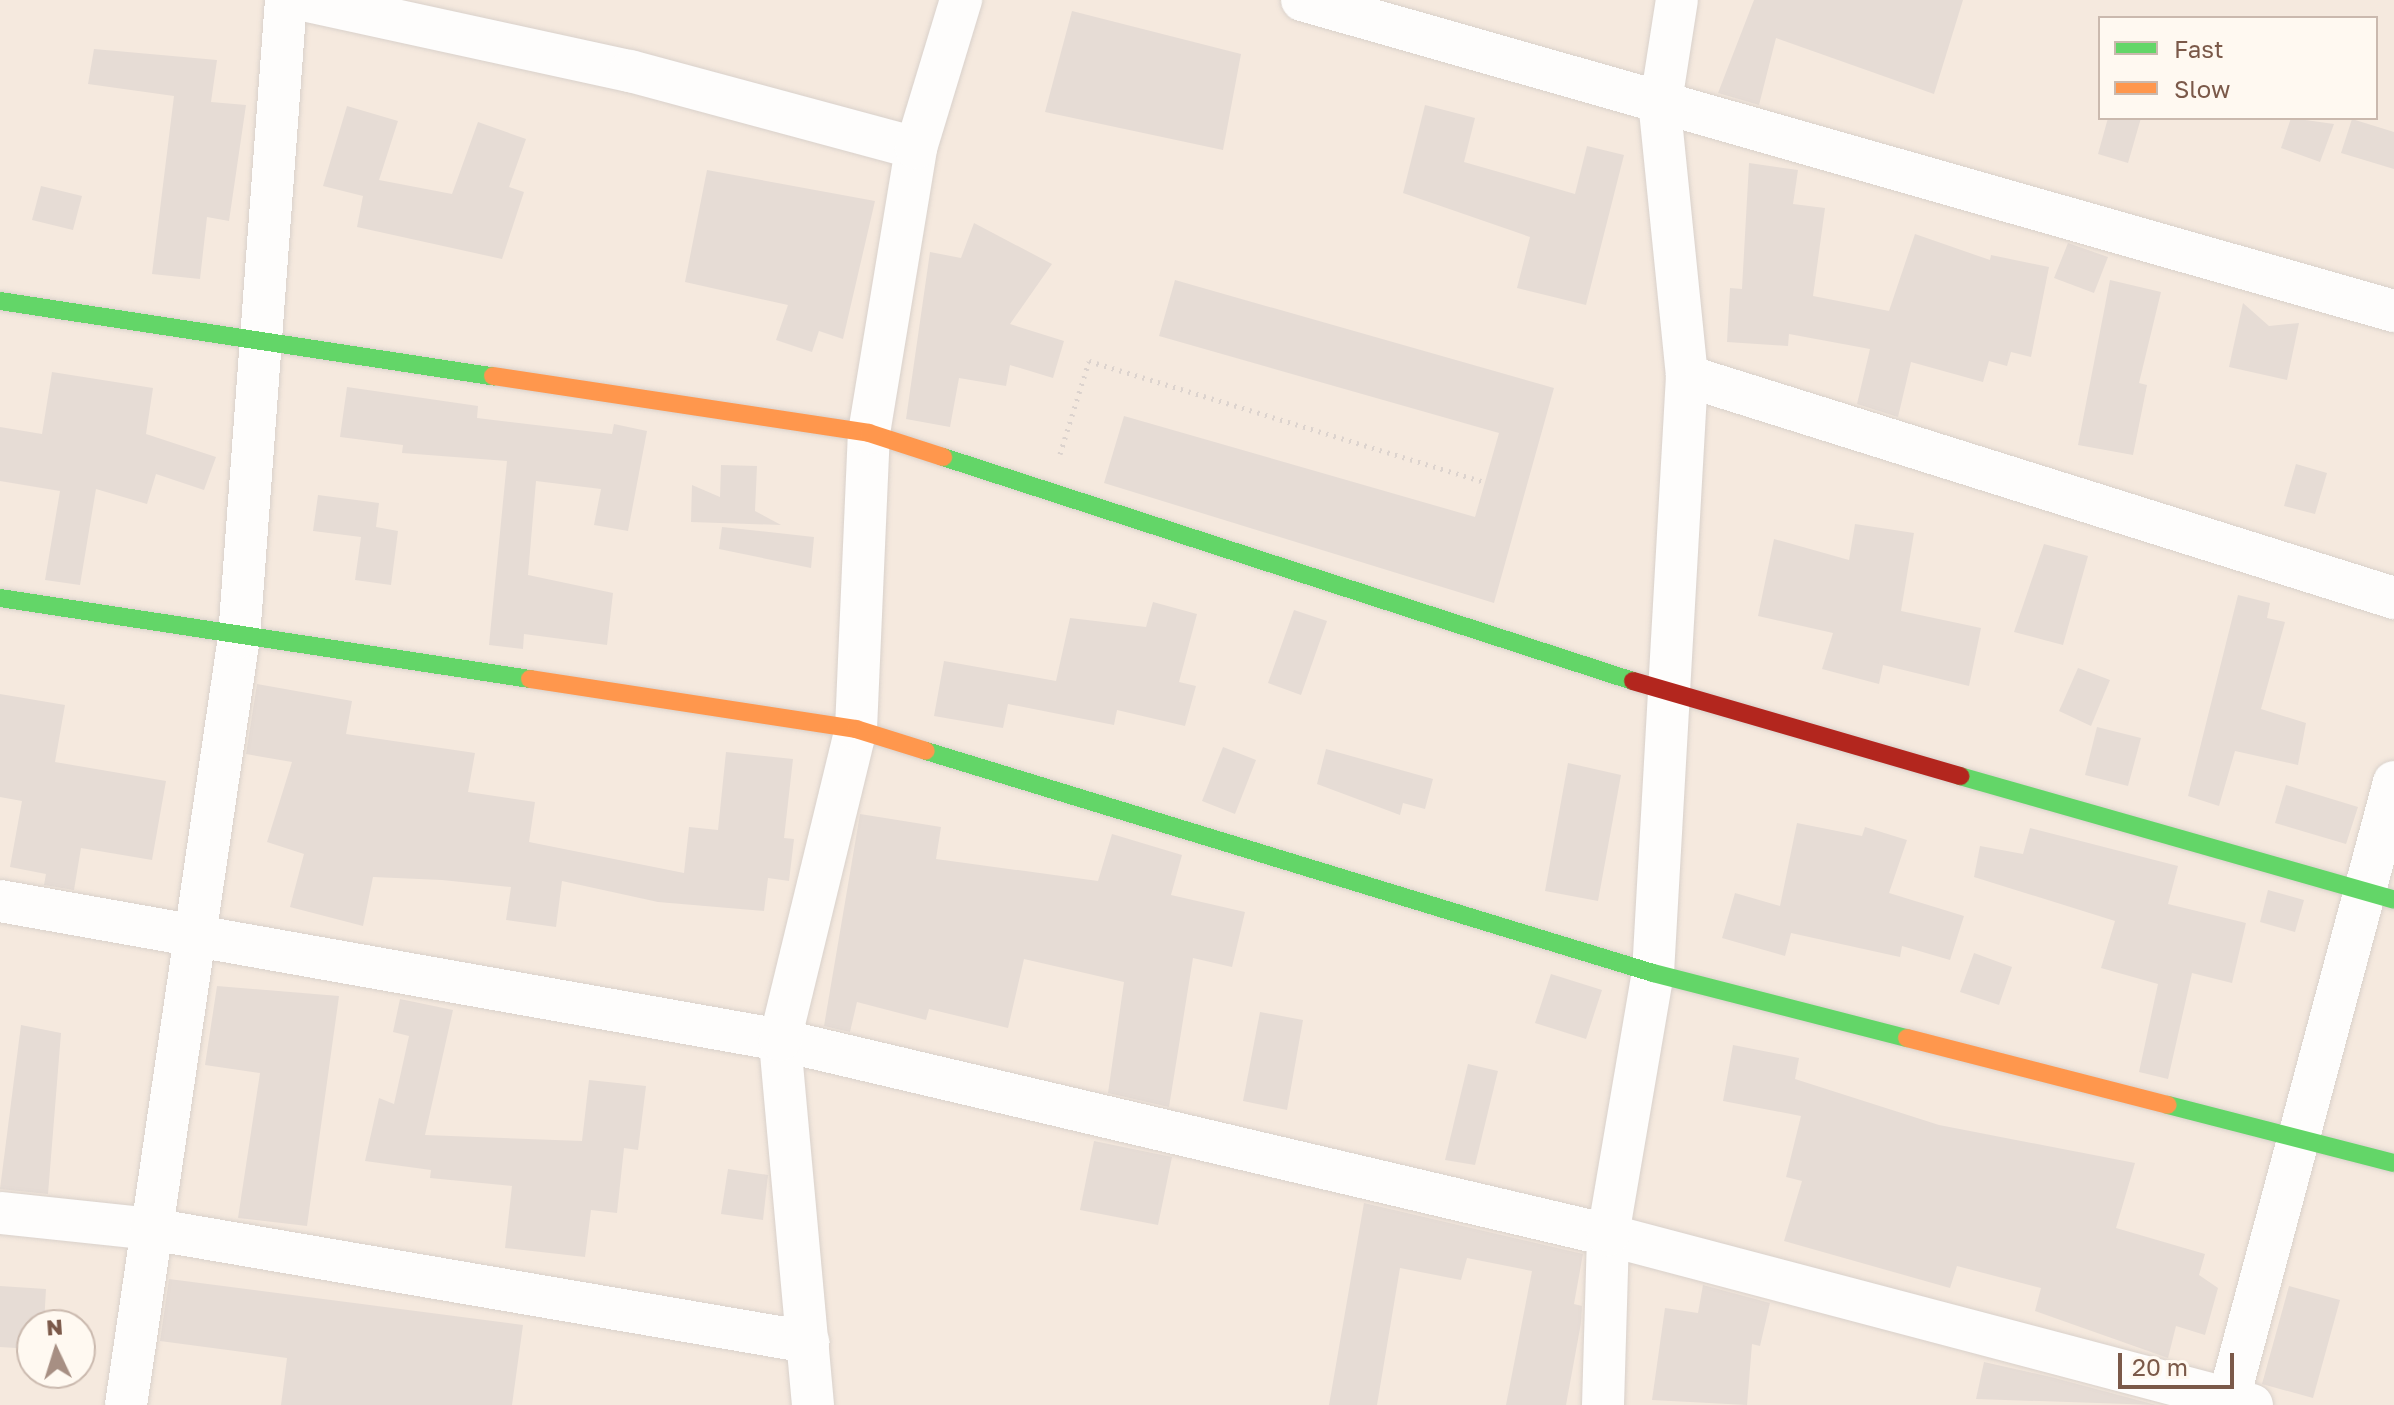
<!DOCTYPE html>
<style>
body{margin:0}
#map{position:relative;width:2394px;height:1405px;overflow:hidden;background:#f9f4ee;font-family:"Golos Text",sans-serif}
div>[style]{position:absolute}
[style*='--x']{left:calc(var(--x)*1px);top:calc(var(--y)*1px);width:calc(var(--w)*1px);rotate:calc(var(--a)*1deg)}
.residential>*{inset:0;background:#f5e9de}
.building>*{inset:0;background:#e6dcd5}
.path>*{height:5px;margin-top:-2.5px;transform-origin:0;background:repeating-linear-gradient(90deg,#dcd3ce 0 2px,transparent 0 8px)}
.roads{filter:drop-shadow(0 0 2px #d9d1cb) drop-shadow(0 0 2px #d9d1cb)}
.street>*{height:42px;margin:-21px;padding:0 21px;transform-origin:21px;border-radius:21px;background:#fefdfc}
.fast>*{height:18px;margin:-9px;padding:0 9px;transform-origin:9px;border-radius:9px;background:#63d668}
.slow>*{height:18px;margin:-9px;padding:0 9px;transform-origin:9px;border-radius:9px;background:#ff974d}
.jam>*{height:18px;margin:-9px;padding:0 9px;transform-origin:9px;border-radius:9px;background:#b3261e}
span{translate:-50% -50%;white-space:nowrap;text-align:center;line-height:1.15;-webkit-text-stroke:6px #fff9f1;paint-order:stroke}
.legend{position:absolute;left:2098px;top:16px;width:280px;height:104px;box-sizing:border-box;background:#fff9f1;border:2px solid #cab9ae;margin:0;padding:10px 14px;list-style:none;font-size:24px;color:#7b5949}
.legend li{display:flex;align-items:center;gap:16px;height:40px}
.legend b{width:40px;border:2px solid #cab9ae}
.north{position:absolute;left:16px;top:1309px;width:80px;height:80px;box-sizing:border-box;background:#fff9f1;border:2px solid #cab9ae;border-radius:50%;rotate:356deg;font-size:22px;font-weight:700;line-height:32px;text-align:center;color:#7b5949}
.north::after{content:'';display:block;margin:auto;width:28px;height:36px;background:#a78f83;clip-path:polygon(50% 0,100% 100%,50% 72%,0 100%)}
.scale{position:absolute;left:2118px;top:1353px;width:116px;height:36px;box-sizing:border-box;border:4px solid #7b5949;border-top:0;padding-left:10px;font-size:24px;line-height:28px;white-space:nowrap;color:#7b5949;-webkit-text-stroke:6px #fff9f1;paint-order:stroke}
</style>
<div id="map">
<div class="residential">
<div style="clip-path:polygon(evenodd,0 0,2394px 0,2394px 1405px,0 1405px,0 0,2100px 18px,2376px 18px,2376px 118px,2100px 118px,2100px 18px,0 0,32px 1325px,80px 1325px,80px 1373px,32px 1373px,32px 1325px)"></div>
</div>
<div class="building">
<div style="clip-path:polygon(1754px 0,1963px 0,1934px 94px,1776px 38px,1759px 105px,1718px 93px)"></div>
<div style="clip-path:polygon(1072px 11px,1241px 54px,1223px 150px,1045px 112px)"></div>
<div style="clip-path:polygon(94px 49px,217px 60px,211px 102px,246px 105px,229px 221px,207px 217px,200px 279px,152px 274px,174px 96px,88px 84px)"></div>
<div style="clip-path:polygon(1425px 105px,1475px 118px,1464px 162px,1575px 194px,1587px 146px,1624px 155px,1586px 305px,1517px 288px,1530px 237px,1403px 193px)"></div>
<div style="clip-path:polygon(347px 106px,398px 121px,379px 180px,452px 194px,478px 122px,526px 139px,509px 187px,524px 192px,502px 259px,357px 227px,363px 196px,323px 186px)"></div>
<div style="clip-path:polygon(2108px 118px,2141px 118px,2128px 163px,2098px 154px)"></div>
<div style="clip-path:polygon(2291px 118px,2334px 124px,2320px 162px,2281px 148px)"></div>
<div style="clip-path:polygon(2352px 119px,2394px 132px,2394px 169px,2341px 153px)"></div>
<div style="clip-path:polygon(1749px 163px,1798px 170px,1793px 204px,1825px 208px,1813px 296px,1889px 311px,1915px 234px,1990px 260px,1991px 255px,2049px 267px,2031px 357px,2011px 352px,2007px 366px,1989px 361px,1983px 382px,1911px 362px,1898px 417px,1857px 404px,1870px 349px,1789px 334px,1788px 346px,1727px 342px,1730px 288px,1742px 289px)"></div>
<div style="clip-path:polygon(707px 170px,875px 201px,843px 339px,819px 331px,812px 352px,776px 340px,788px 305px,685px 282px)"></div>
<div style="clip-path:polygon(41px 186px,82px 196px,73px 230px,32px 220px)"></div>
<div style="clip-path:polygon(974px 223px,1052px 264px,1010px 324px,1064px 341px,1053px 378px,1010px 365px,1006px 386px,959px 378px,950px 427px,906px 419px,930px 252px,961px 258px)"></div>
<div style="clip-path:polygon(2068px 243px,2108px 257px,2094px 293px,2054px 278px)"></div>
<div style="clip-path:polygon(1175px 280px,1554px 388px,1494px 603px,1104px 483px,1124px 416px,1475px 517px,1499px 433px,1159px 336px)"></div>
<div style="clip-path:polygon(2110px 280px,2161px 292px,2139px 383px,2147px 385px,2133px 455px,2078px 445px)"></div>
<div style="clip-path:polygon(2243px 303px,2269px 326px,2299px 323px,2287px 380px,2229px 367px)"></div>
<div style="clip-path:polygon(52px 372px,153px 388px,146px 434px,216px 457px,204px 490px,156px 474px,147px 504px,96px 489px,80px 585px,45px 580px,60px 491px,0 481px,0 427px,42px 434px)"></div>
<div style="clip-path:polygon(347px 387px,478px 406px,477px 418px,612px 434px,614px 424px,647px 431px,628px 531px,594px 525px,601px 489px,536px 481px,528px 575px,613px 593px,607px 645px,524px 634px,523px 649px,489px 645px,507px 461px,402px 453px,403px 445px,340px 437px)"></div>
<div style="clip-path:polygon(2296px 464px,2327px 473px,2315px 514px,2284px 506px)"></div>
<div style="clip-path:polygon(721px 465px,757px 466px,755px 511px,781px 525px,691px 522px,692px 485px,720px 497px)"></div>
<div style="clip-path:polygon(318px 495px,379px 503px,376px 527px,398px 531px,391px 585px,355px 580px,361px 537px,313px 531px)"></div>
<div style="clip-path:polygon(1855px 524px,1914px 533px,1901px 611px,1981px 628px,1969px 686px,1883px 665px,1879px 684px,1822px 669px,1833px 633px,1758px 616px,1774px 539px,1849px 560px)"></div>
<div style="clip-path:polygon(722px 527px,814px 537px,811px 568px,719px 549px)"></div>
<div style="clip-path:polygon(2044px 544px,2088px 556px,2063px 645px,2014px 632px)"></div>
<div style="clip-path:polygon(2238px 595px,2270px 603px,2267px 618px,2285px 622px,2261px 709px,2306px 723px,2298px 765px,2235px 751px,2219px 806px,2188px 796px)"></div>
<div style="clip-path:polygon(1153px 602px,1197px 614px,1179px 682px,1196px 686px,1185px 726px,1117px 710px,1114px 725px,1008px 704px,1003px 728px,934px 716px,944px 661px,1056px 681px,1070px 618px,1146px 627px)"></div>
<div style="clip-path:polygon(1294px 610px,1327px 621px,1301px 695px,1268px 683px)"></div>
<div style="clip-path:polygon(2078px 668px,2110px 680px,2091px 726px,2059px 711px)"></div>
<div style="clip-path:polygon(257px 684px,352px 701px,346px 734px,475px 753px,468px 792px,535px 802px,529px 842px,684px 873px,689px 827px,718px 830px,726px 752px,793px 759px,784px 838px,794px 839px,789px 881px,768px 878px,764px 911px,658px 902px,562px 881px,556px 927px,506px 920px,511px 887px,442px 880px,373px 877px,363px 926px,290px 907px,304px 854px,267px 842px,292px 762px,246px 754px)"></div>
<div style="clip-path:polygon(0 694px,65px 705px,55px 762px,166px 781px,152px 860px,81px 848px,74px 890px,44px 885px,46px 874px,10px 867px,22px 801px,0 797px)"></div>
<div style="clip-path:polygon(2097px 727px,2141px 738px,2128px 786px,2085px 775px)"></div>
<div style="clip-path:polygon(1223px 747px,1256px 760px,1235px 814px,1202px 801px)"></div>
<div style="clip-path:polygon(1326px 749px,1433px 779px,1425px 809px,1403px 803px,1400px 815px,1317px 784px)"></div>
<div style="clip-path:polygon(1568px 763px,1621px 775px,1598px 901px,1545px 891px)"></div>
<div style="clip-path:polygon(2286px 785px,2358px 807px,2346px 844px,2275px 823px)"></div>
<div style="clip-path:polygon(860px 814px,941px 827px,936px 859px,1098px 881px,1112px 834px,1182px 855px,1171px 895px,1245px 912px,1232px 967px,1193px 958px,1169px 1107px,1108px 1093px,1124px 982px,1024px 959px,1008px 1028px,929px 1009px,926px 1020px,857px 1002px,850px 1032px,824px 1026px)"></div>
<div style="clip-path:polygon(1797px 823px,1862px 836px,1865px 827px,1907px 840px,1889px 893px,1964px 916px,1950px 960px,1902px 946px,1900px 957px,1791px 933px,1785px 956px,1722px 938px,1735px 893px,1780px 906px)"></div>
<div style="clip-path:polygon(2030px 828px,2178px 866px,2168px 904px,2246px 923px,2232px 983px,2192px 973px,2168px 1079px,2139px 1072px,2158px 984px,2101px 968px,2115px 921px,1974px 877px,1980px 846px,2023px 854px)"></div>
<div style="clip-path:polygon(2268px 890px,2304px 900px,2295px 932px,2260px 922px)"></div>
<div style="clip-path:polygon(1974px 953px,2012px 967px,1999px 1005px,1960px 992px)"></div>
<div style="clip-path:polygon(1551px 974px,1602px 990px,1586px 1039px,1535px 1023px)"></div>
<div style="clip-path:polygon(217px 986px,339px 996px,307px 1226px,238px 1218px,260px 1073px,205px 1065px)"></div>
<div style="clip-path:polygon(400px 999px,453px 1010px,425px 1135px,582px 1141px,589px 1080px,646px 1086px,638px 1150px,624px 1148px,617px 1213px,591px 1210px,585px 1257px,505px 1248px,512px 1186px,430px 1178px,431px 1170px,365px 1161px,379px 1098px,394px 1104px,409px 1036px,393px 1032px)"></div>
<div style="clip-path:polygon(1260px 1012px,1303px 1020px,1287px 1110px,1243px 1101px)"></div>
<div style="clip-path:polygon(21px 1025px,61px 1033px,48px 1194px,0 1189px)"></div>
<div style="clip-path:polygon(1733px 1045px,1799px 1058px,1795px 1079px,1939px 1125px,2135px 1163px,2116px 1228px,2205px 1254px,2199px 1275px,2218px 1288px,2205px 1335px,2176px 1326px,2168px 1358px,2035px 1311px,2041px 1288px,1957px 1266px,1950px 1288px,1784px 1241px,1802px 1181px,1786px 1177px,1801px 1116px,1723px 1101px)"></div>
<div style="clip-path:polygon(1468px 1064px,1498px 1071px,1475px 1165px,1445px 1160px)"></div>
<div style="clip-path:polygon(1094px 1141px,1172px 1157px,1158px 1225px,1080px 1210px)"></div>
<div style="clip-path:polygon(728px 1169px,768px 1175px,763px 1220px,721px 1214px)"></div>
<div style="clip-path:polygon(1364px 1203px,1583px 1254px,1574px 1304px,1582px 1306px,1581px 1323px,1566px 1405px,1506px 1405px,1532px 1271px,1467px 1258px,1461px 1280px,1400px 1268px,1377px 1405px,1329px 1405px)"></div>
<div style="clip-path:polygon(169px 1279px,523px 1325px,512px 1405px,281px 1405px,287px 1358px,160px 1341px)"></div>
<div style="clip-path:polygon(1703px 1285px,1770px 1303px,1760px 1346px,1752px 1344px,1747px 1405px,1652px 1400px,1665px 1308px,1698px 1313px)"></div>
<div style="clip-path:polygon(0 1286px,46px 1289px,44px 1325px,32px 1325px,32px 1349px,0 1347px)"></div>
<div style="clip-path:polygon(2289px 1286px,2340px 1300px,2313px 1398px,2262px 1384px)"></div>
<div style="clip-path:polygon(1984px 1362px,2051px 1377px,2156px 1405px,1976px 1399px)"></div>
</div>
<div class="path">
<div style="--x:1060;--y:454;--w:97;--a:-72.7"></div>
<div style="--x:1089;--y:361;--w:414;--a:17"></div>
</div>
<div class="roads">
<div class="street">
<div style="--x:303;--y:0;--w:335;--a:12.3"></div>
<div style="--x:630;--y:71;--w:296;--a:15.1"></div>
<div style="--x:1302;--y:0;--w:1135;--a:15.9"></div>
<div style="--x:1687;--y:376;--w:741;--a:17.43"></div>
<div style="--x:0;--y:901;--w:792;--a:10.1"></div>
<div style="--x:780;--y:1040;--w:851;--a:13.25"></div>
<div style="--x:1608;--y:1235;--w:666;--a:14.79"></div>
<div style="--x:0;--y:1213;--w:152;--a:6"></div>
<div style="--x:151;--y:1229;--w:667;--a:9.76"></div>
<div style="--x:126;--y:1405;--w:776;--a:-81.63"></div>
<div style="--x:239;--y:637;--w:639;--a:-85.78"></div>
<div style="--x:813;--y:1405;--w:366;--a:-95.2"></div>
<div style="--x:780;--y:1040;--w:320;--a:-76.3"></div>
<div style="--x:856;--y:729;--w:296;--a:-87.5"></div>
<div style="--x:869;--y:433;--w:289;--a:-80.6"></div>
<div style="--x:916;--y:148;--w:155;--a:-73.1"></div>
<div style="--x:1603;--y:1405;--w:170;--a:-88.3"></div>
<div style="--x:1608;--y:1235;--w:266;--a:-80.3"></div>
<div style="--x:1653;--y:973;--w:598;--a:-86.74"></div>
<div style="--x:1687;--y:376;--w:269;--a:-95.8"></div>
<div style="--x:1660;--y:108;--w:109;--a:-81.1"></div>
<div style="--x:2227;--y:1405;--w:645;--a:-74.99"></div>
</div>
<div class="fast">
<div style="--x:0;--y:301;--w:499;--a:8.7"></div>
<div style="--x:943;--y:457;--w:725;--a:17.99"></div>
<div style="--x:0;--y:598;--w:536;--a:8.69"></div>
<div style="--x:926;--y:751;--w:760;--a:16.98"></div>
<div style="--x:1653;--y:973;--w:262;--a:14.4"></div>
<div style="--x:1960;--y:776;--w:451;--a:15.9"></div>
<div style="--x:2168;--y:1105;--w:233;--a:14.4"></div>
</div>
<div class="slow">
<div style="--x:493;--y:376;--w:380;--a:8.6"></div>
<div style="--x:869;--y:433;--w:78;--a:18"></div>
<div style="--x:530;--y:679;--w:330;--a:8.7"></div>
<div style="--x:856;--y:729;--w:73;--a:17.4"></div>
<div style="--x:1907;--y:1038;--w:269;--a:14.4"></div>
</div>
<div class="jam">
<div style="--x:1633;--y:681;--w:341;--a:16.2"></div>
</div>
</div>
<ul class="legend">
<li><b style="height:10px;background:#63d668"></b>Fast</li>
<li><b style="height:10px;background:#ff974d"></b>Slow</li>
</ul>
<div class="north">N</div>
<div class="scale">20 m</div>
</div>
